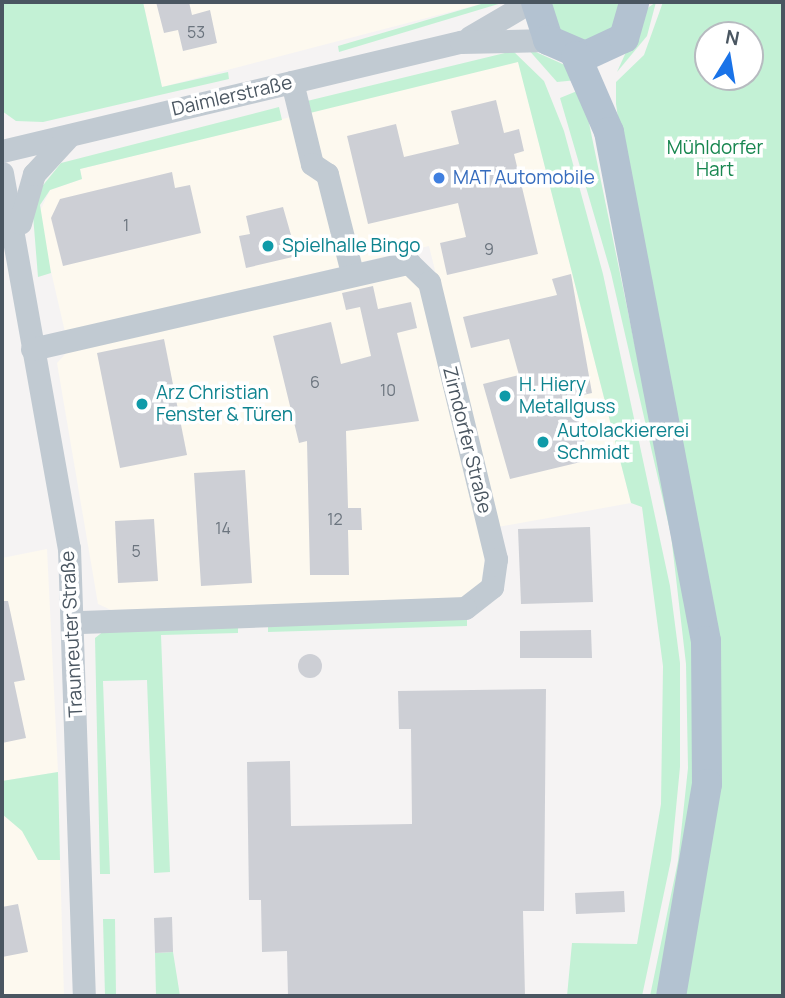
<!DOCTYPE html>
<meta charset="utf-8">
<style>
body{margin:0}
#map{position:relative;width:785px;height:998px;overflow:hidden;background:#f5f3f3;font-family:Manrope,sans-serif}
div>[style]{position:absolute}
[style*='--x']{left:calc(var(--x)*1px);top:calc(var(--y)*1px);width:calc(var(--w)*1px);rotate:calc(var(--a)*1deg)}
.commercial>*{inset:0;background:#fdf9ef}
.green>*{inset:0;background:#c3f1d5}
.building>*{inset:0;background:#cdcfd5}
.round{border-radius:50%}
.minor>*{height:23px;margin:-11.5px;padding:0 11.5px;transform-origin:11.5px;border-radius:11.5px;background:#c1cad2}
.major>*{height:30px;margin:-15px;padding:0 15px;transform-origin:15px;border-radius:15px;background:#b3c2d1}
.dots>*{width:19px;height:19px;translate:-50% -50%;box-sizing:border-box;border:4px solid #fff;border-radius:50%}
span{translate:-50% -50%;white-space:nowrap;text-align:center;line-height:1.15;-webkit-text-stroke:7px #fff;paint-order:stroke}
.number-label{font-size:16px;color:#6b747e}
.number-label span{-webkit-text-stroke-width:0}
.street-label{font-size:19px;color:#4a5661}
.park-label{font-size:19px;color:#17864f}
.shop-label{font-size:19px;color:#366cbe}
.left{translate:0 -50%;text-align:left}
.culture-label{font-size:19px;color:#0d838f}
.frame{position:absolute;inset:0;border:4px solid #4a5661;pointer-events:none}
.north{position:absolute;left:694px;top:21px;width:70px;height:70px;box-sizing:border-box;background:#fff;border:2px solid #b7bbc0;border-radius:50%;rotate:11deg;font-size:19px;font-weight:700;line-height:28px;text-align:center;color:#4a5661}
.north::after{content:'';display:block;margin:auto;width:24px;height:32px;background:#1a73e8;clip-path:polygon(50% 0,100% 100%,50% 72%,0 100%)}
</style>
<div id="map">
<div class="commercial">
<div style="clip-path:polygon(143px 2px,488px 2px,162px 87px)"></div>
<div style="clip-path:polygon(518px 61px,631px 503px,498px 527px,429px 246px,65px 332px,38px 215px,50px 190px,82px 179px,80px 169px)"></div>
<div style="clip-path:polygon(406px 275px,420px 285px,485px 559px,480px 589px,462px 599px,111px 610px,98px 604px,57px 363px,71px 348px)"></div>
<div style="clip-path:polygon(47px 549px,58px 772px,2px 781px,2px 558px)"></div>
<div style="clip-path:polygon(2px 814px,23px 831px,38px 860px,60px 860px,64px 996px,2px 996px)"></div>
</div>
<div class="green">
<div style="clip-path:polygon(2px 2px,143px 2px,162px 87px,228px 72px,229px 79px,43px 122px,16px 121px,2px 111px)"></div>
<div style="clip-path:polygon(488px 2px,505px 2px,339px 52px,338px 46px)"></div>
<div style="clip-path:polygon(548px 2px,619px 2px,617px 24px,597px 42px,562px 37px)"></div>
<div style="clip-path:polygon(656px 2px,647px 36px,617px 72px,645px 10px)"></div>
<div style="clip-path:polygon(evenodd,663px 2px,783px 2px,783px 996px,682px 996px,717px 784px,616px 104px,616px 82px,644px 55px,663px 2px,708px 35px,750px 35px,750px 77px,708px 77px,708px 35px)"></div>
<div style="clip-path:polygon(527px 48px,567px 66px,577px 80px,557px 82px)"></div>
<div style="clip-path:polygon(513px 51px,544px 81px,564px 131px,603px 274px,670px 586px,680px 663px,680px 767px,671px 860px,642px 996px,567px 996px,572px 943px,637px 944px,661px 804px,663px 666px,642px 507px,631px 503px,518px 62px,310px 113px,307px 101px)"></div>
<div style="clip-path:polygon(582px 89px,696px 642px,697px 783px,659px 996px,650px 996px,678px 861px,688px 768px,686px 664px,671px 535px,611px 273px,560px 98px)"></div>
<div style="clip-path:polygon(279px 107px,282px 120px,80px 169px,82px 179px,50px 190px,40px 205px,51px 273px,38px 277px,33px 215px,40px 189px,61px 163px)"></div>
<div style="clip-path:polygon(467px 617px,467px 626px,268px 632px,268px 623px)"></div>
<div style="clip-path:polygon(238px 624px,238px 633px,161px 635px,170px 872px,154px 873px,147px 680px,103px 681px,110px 874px,100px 874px,95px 638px,104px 631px)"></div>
<div style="clip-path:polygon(58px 772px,60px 860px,38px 860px,22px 831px,2px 814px,2px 781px)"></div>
<div style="clip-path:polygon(103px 919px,115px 919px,116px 996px,105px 996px)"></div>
<div style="clip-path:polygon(173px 952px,180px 996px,156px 996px,155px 953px)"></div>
</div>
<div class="building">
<div style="clip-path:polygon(156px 2px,189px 2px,192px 15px,210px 10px,217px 43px,183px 51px,178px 30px,164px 33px)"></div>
<div style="clip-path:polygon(496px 100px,504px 133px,519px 129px,524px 151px,514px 154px,538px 254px,447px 275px,440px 243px,466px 237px,458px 203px,368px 224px,347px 136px,396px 124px,404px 157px,459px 144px,451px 111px)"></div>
<div style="clip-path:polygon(172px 172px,175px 188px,190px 185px,201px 233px,63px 266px,51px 218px,60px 199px)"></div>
<div style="clip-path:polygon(283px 207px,297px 256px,246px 268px,239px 236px,250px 234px,246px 216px)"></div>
<div style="clip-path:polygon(571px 274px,592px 393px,574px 397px,589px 460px,510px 479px,483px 384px,519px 375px,509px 339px,471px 348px,463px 317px,557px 295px,552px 279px)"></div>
<div style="clip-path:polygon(373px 286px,378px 309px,411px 302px,417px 328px,397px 333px,419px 421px,346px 431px,348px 508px,361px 508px,362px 530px,348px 530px,349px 575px,310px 575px,307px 441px,299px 443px,273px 336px,331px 322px,341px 364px,371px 356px,360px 307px,346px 310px,342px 293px)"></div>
<div style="clip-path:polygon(164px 339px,187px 455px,120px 468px,97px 353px)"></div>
<div style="clip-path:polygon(245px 470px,252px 583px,201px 586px,194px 473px)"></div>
<div style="clip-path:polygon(154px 519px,158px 581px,118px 583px,115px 521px)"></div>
<div style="clip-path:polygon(590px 527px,593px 602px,521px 604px,518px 529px)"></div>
<div style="clip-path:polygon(2px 601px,8px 601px,25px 680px,14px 682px,26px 738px,2px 743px)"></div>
<div style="clip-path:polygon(591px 630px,592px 658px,520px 658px,520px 631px)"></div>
<div class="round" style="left:298px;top:654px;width:24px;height:24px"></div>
<div style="clip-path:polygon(546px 689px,544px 911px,523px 911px,525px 996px,288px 996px,287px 951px,262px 952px,261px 900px,249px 900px,247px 762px,290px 761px,291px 826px,412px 824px,411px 729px,399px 729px,398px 691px)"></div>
<div style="clip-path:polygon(624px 891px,625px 912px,576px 914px,575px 893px)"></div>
<div style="clip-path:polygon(18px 904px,28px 952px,2px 957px,2px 907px)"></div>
<div style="clip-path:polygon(172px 917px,173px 952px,155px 953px,154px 918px)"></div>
</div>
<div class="minor">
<div style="--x:470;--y:37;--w:69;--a:-30.3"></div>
<div style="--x:292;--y:82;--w:84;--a:76.3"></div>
<div style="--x:312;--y:164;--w:18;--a:34"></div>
<div style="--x:327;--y:174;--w:102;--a:75.8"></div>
<div style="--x:2;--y:151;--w:472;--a:-13.4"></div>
<div style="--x:461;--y:42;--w:87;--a:-1.3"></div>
<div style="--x:2;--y:173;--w:381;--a:79.9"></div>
<div style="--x:69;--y:548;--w:448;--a:88.1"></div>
<div style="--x:20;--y:223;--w:51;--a:-74.1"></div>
<div style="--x:34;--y:174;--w:50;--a:-47.4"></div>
<div style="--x:32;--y:349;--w:387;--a:-12.9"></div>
<div style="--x:409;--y:263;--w:28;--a:44"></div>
<div style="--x:429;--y:282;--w:285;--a:76.4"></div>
<div style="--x:496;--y:559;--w:28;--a:98"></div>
<div style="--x:492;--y:587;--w:34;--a:142"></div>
<div style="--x:465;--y:608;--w:391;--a:177.9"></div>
</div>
<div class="major">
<div style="--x:536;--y:2;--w:40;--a:72"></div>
<div style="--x:548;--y:40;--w:40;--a:23.4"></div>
<div style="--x:585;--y:56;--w:43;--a:-24.8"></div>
<div style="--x:624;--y:38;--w:37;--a:-74"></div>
<div style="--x:576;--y:56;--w:83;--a:66.5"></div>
<div style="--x:609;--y:132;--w:518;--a:79.21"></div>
<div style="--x:706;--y:641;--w:143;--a:89.6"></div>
<div style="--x:707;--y:784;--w:215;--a:99.6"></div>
</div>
<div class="dots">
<div style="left:439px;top:178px;background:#3f7fe0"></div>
<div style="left:268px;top:246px;background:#0f9aa8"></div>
<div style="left:505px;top:396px;background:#0f9aa8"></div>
<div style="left:142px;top:404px;background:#0f9aa8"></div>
<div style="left:543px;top:442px;background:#0f9aa8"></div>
</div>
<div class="number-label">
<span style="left:196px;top:32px">53</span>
<span style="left:126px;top:225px">1</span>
<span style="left:489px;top:249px">9</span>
<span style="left:315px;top:382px">6</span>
<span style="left:388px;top:390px">10</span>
<span style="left:335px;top:519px">12</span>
<span style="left:223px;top:528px">14</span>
<span style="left:136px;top:551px">5</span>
</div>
<div class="street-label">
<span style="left:232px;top:96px;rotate:-13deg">Daimlerstraße</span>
<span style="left:467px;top:440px;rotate:76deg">Zirndorfer Straße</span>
<span style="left:72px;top:634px;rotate:-93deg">Traunreuter Straße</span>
</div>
<div class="park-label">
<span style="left:715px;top:159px">Mühldorfer<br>Hart</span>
</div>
<div class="shop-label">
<span class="left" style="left:453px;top:178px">MAT Automobile</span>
</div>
<div class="culture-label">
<span class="left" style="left:282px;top:246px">Spielhalle Bingo</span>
<span class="left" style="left:519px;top:396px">H. Hiery<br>Metallguss</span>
<span class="left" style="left:156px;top:404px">Arz Christian<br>Fenster &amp; Türen</span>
<span class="left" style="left:557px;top:442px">Autolackiererei<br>Schmidt</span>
</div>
<div class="frame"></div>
<div class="north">N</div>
</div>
